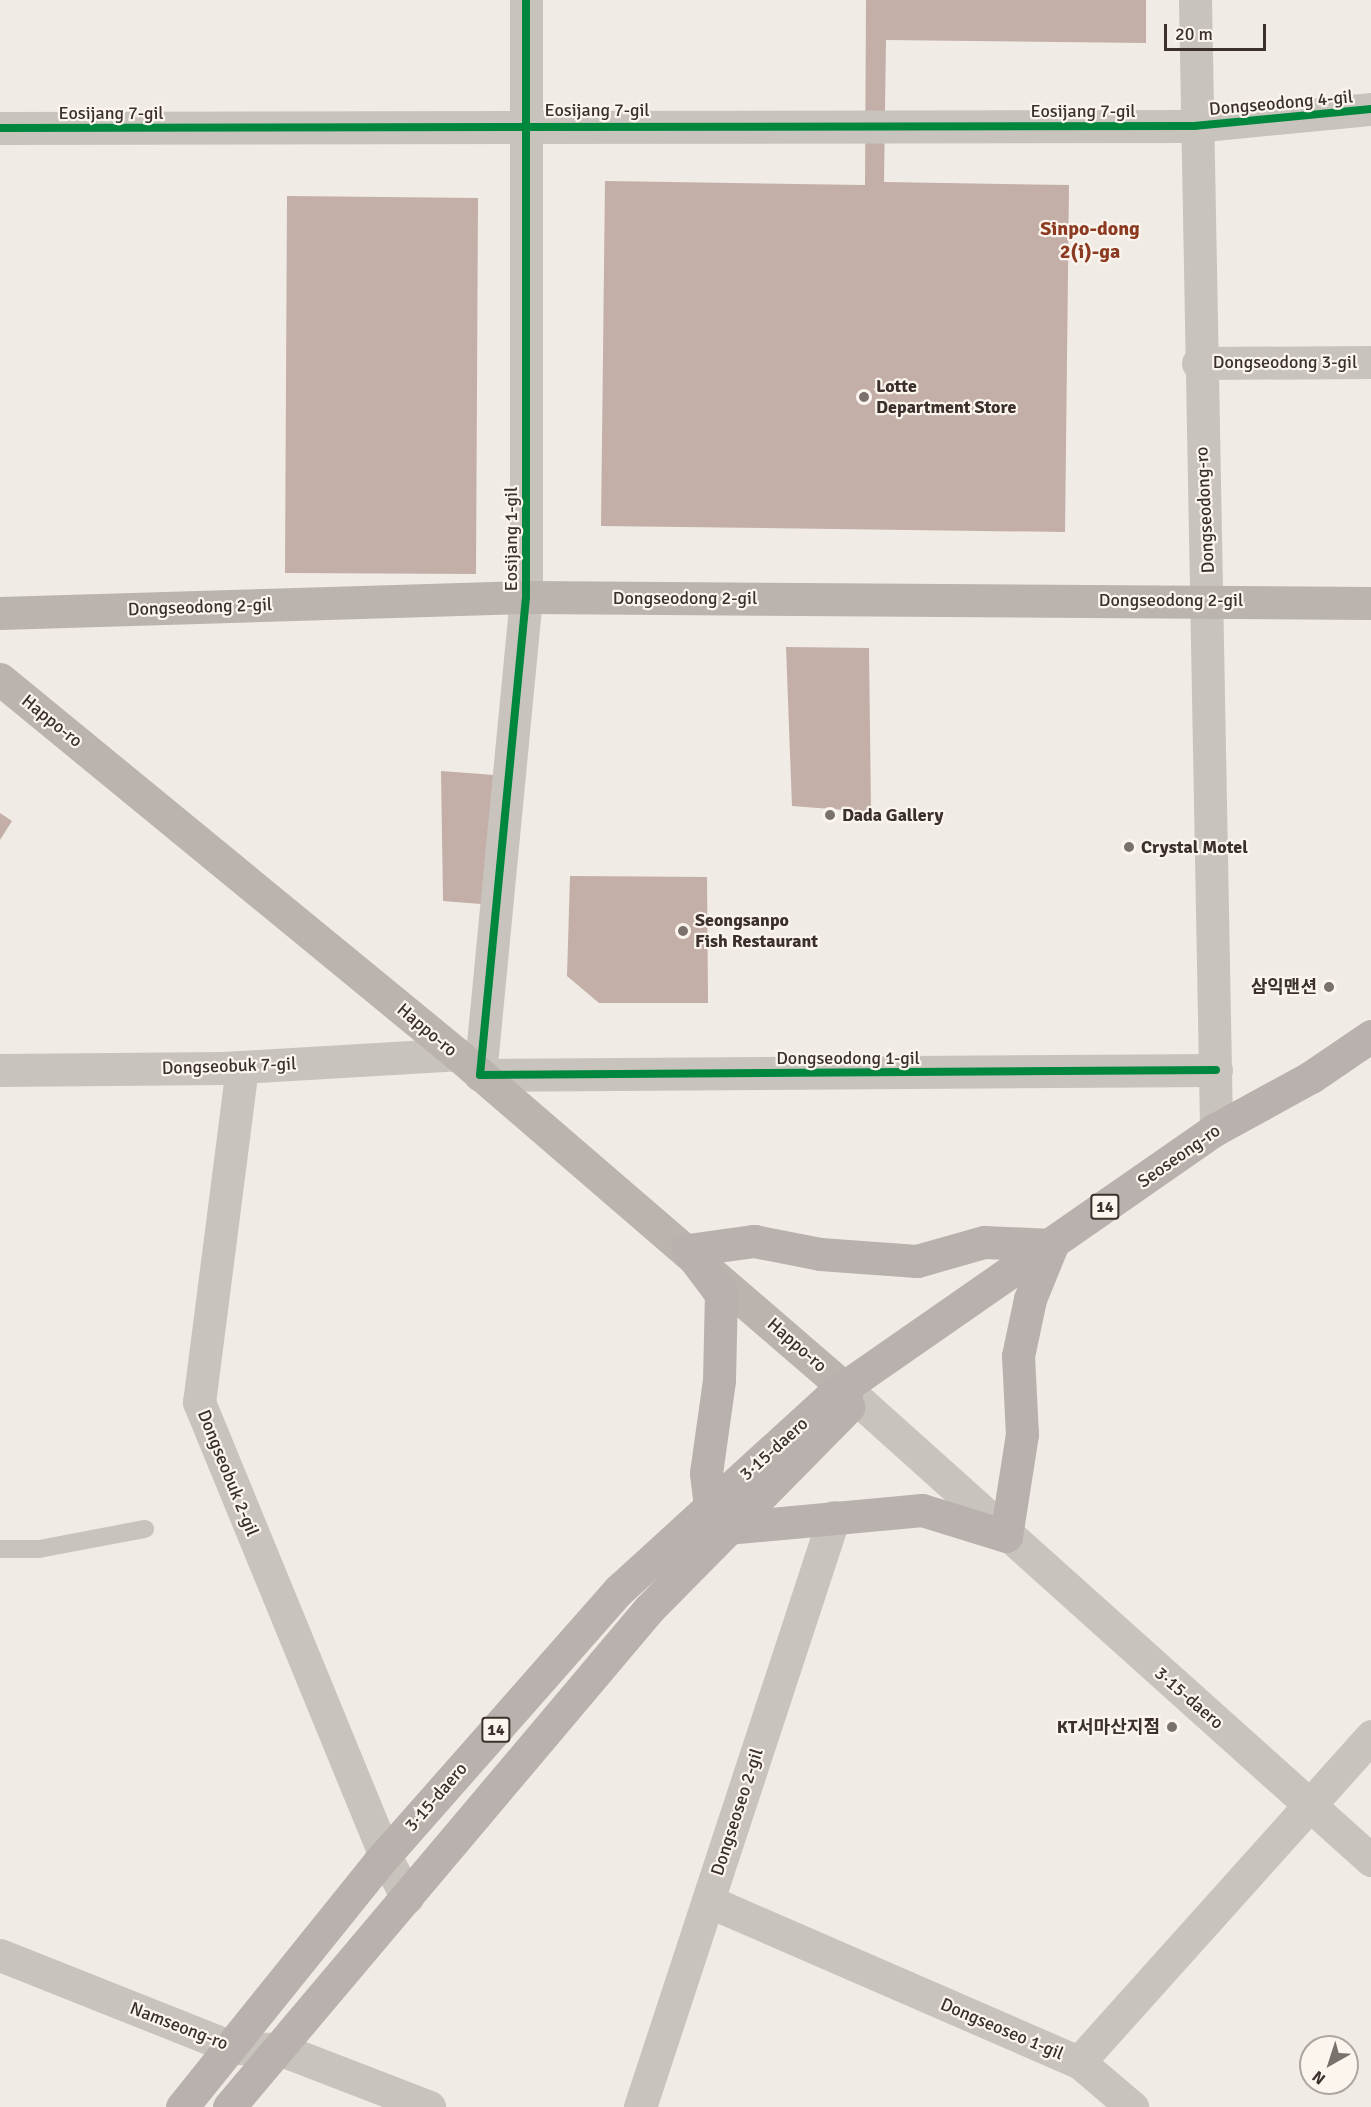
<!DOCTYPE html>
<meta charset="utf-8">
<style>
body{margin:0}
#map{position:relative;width:1371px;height:2107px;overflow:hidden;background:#f0ebe5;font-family:Signika,"Noto Sans KR",sans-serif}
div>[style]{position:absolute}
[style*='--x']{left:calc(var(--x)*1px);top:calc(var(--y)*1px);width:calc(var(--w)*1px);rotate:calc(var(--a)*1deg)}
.building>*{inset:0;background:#c3afa7}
.service>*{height:18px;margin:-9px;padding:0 9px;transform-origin:9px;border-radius:9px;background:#c9c3be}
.minor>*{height:33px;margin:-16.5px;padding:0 16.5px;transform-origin:16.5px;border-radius:16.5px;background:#c9c3be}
.secondary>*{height:33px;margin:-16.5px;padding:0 16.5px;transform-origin:16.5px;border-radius:16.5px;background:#bab3ae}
.primary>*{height:33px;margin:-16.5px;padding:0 16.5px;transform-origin:16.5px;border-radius:16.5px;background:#b8b1ad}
.cycleway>*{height:8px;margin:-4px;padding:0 4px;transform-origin:4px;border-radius:4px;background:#00873e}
.dots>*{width:16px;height:16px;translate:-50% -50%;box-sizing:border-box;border:3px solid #fbf5ee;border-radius:50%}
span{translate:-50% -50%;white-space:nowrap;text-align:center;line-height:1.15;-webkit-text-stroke:4.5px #fbf5ee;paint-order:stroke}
.shield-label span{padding:2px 4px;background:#fbf5ee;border:2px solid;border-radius:4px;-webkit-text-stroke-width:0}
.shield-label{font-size:16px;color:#3b302b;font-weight:700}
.street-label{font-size:18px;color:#3b302b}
.poi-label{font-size:18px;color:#3b302b;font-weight:700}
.left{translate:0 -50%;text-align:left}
.right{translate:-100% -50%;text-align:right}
.neighbourhood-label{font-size:20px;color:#8c3b22;font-weight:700}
.north{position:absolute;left:1299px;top:2035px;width:60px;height:60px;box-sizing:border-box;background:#fbf5ee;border:2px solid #aea6a0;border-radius:50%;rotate:219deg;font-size:16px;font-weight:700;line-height:24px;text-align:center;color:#3b302b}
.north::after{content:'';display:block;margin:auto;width:21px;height:27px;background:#7a716c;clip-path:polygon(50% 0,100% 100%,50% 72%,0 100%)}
.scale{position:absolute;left:1164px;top:24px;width:102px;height:27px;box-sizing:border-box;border:3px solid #3b302b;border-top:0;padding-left:8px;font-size:18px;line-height:21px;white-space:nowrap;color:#3b302b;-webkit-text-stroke:4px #fbf5ee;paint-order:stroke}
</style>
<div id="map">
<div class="building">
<div style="clip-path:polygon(866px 0,1146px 0,1146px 43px,886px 40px,884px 182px,1069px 185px,1065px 532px,601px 526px,605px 181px,865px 185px)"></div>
<div style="clip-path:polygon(287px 196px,478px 198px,476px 574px,285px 573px)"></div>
<div style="clip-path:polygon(786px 647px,869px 648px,871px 812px,792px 806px)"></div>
<div style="clip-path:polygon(441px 771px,494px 775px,493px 905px,443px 901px)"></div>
<div style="clip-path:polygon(0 813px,12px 821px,0 840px)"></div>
<div style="clip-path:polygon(570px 876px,707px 877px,708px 1003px,599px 1003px,567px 976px)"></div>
</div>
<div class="service">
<div style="--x:0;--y:1549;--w:39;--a:0"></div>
<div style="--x:39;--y:1549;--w:108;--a:-10.7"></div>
</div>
<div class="minor">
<div style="--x:526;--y:0;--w:597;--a:90"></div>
<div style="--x:526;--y:597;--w:480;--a:95.5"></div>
<div style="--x:480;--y:1075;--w:736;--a:-0.39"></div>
<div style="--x:1195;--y:0;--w:1129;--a:88.93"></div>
<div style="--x:0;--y:128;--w:1194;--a:-0.1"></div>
<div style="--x:1194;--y:126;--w:178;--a:-5.5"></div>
<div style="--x:1198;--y:363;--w:173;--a:-0.3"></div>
<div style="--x:242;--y:1067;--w:338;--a:97.3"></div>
<div style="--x:199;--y:1402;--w:491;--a:67.7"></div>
<div style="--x:385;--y:1856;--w:47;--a:61.8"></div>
<div style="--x:0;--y:1070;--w:224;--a:-0.5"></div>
<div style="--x:224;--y:1068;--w:233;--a:-3.4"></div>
<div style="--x:847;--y:1390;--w:704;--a:41.89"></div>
<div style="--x:708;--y:1901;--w:404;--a:23.5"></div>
<div style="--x:1079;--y:2062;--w:70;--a:40.3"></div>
<div style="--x:0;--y:1955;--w:252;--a:21.7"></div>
<div style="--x:234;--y:2048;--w:45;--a:1.3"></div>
<div style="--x:279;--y:2049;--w:161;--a:21.1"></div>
<div style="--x:1079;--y:2062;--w:438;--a:-48.1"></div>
<div style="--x:640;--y:2107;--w:621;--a:-71.8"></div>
</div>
<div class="secondary">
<div style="--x:0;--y:613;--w:526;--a:-1.74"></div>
<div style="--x:526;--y:597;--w:845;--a:0.41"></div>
<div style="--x:0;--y:679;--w:591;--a:39.37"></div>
<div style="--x:457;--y:1054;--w:515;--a:40.75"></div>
</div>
<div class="primary">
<div style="--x:710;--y:1506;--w:33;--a:-97"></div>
<div style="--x:706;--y:1473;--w:94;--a:-82"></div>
<div style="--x:719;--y:1380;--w:86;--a:-88.7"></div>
<div style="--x:721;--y:1294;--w:55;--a:-126.9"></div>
<div style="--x:688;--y:1250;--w:67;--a:-7.8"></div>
<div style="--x:754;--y:1241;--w:67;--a:11.1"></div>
<div style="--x:820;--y:1254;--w:97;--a:4.1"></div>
<div style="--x:917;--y:1261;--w:70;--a:-15.8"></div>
<div style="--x:984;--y:1242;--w:68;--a:2.5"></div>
<div style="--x:1052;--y:1245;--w:58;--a:112.2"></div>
<div style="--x:1030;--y:1299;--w:58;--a:101.9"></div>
<div style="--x:1018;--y:1356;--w:78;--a:87.1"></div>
<div style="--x:1022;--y:1434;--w:103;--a:98.9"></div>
<div style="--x:1006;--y:1536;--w:88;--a:-162.8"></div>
<div style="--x:922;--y:1510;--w:194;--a:174.7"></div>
<div style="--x:182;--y:2107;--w:314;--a:-51.2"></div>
<div style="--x:379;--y:1862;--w:364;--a:-48.6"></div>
<div style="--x:620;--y:1589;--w:285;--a:-42.4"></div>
<div style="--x:830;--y:1397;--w:470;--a:-34.8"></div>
<div style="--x:1216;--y:1129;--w:108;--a:-28.7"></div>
<div style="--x:1311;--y:1077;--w:73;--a:-34.3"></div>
<div style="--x:229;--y:2107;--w:651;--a:-49.86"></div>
<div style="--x:649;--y:1609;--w:284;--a:-45.4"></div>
</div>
<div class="cycleway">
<div style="--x:526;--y:0;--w:597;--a:90"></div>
<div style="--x:526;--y:597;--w:480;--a:95.5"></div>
<div style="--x:480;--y:1075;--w:736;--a:-0.39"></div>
<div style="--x:0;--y:128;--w:1194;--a:-0.1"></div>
<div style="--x:1194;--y:126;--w:178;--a:-5.5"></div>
</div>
<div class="dots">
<div style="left:864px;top:397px;background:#7a716c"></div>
<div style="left:830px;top:815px;background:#7a716c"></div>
<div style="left:1129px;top:847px;background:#7a716c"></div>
<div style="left:683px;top:931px;background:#7a716c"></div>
<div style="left:1329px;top:987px;background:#7a716c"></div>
<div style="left:1172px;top:1727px;background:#7a716c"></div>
</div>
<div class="shield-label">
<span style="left:1105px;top:1207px">14</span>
<span style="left:496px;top:1730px">14</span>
</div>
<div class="street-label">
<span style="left:1281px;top:103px;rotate:-5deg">Dongseodong 4-gil</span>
<span style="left:597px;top:110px">Eosijang 7-gil</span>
<span style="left:1083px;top:111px">Eosijang 7-gil</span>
<span style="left:111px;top:113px">Eosijang 7-gil</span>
<span style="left:1285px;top:362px">Dongseodong 3-gil</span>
<span style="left:1205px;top:510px;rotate:-93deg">Dongseodong-ro</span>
<span style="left:511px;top:539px;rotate:-90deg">Eosijang 1-gil</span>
<span style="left:685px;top:598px">Dongseodong 2-gil</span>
<span style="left:1171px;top:600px">Dongseodong 2-gil</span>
<span style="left:200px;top:607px;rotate:-2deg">Dongseodong 2-gil</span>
<span style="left:52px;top:721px;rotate:39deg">Happo-ro</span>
<span style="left:427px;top:1030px;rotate:40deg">Happo-ro</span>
<span style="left:848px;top:1058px">Dongseodong 1-gil</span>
<span style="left:229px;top:1066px;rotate:-2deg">Dongseobuk 7-gil</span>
<span style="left:1179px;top:1156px;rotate:-35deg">Seoseong-ro</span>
<span style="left:797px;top:1345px;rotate:41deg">Happo-ro</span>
<span style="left:774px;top:1449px;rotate:-42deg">3·15-daero</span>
<span style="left:228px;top:1473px;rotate:68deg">Dongseobuk 2-gil</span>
<span style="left:1189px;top:1698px;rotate:41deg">3·15-daero</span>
<span style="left:436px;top:1797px;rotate:-49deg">3·15-daero</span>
<span style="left:737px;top:1812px;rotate:-72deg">Dongseoseo 2-gil</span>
<span style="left:179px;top:2026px;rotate:21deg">Namseong-ro</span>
<span style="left:1002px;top:2029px;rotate:23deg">Dongseoseo 1-gil</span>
</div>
<div class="poi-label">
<span class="left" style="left:876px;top:397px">Lotte<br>Department Store</span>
<span class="left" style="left:842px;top:815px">Dada Gallery</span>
<span class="left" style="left:1141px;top:847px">Crystal Motel</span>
<span class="left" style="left:695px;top:931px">Seongsanpo<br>Fish Restaurant</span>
<span class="right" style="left:1317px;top:987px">삼익맨션</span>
<span class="right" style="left:1160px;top:1727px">KT서마산지점</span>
</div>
<div class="neighbourhood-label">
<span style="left:1090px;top:240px">Sinpo-dong<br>2(i)-ga</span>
</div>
<div class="north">N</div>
<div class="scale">20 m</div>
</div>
